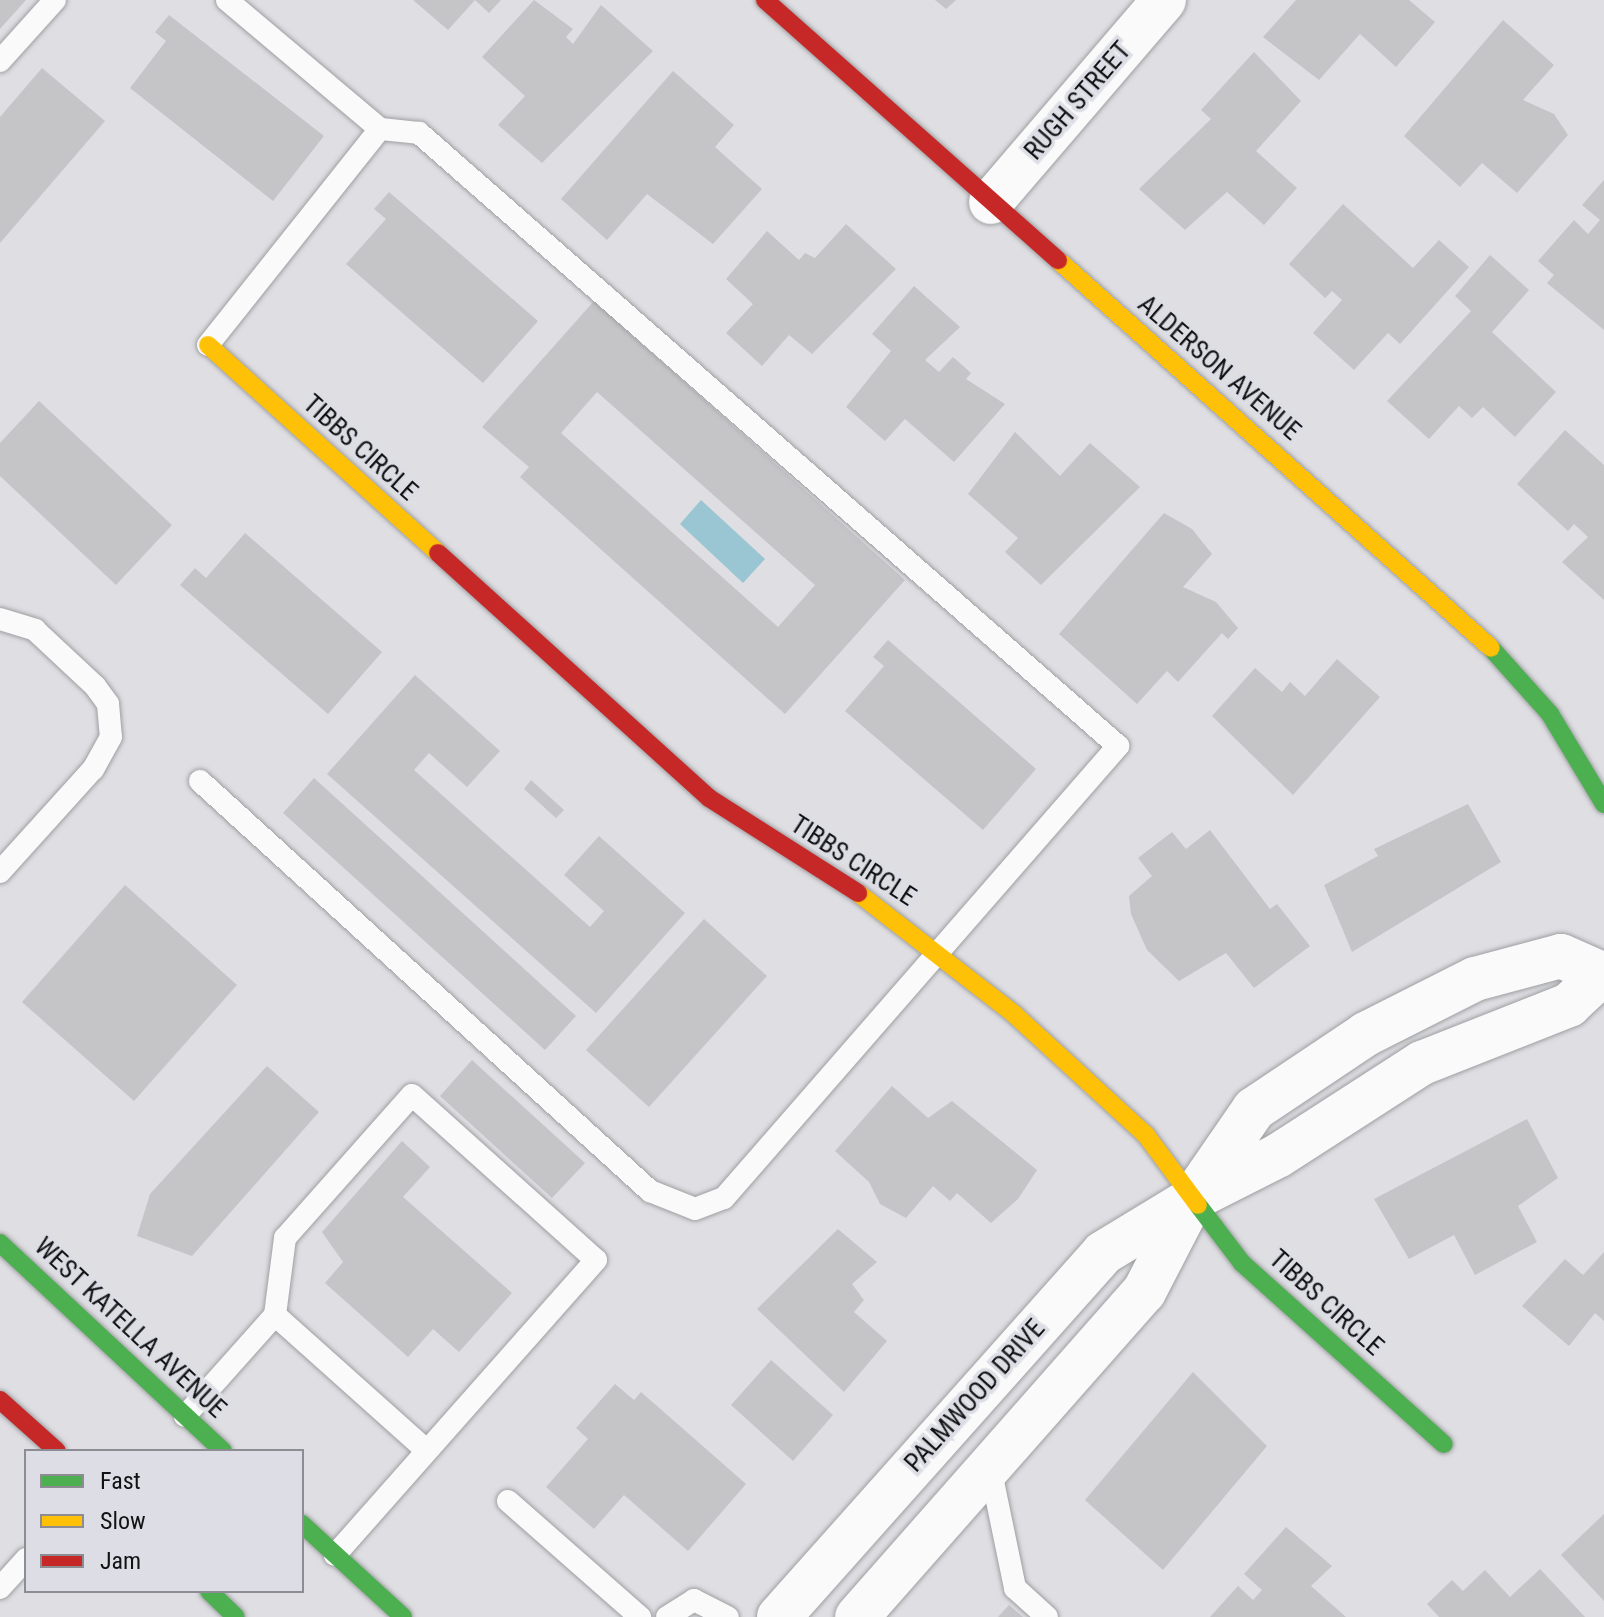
<!DOCTYPE html>
<style>
body{margin:0}
#map{position:relative;width:1604px;height:1617px;overflow:hidden;background:#dfdfe3;font-family:"Roboto Condensed",sans-serif}
div>[style]{position:absolute}
[style*='--x']{left:calc(var(--x)*1px);top:calc(var(--y)*1px);width:calc(var(--w)*1px);rotate:calc(var(--a)*1deg)}
.water>*{inset:0;background:#9ac5d2}
.building>*{inset:0;background:#c5c4c7}
.roads{filter:drop-shadow(0 0 2px #9e9fa2) drop-shadow(0 0 2px #9e9fa2)}
.lane>*{height:22px;margin:-11px;padding:0 11px;transform-origin:11px;border-radius:11px;background:#fafafb}
.street>*{height:44px;margin:-22px;padding:0 22px;transform-origin:22px;border-radius:22px;background:#fafafb}
.fast>*{height:18px;margin:-9px;padding:0 9px;transform-origin:9px;border-radius:9px;background:#4caf50}
.slow>*{height:18px;margin:-9px;padding:0 9px;transform-origin:9px;border-radius:9px;background:#ffc107}
.jam>*{height:18px;margin:-9px;padding:0 9px;transform-origin:9px;border-radius:9px;background:#c62828}
span{translate:-50% -50%;white-space:nowrap;text-align:center;line-height:1.15;-webkit-text-stroke:7px #dddee5;paint-order:stroke}
.street-label{font-size:26px;color:#121215}
.legend{position:absolute;left:24px;top:1449px;width:280px;height:144px;box-sizing:border-box;background:#dddee5;border:2px solid #8c8c92;margin:0;padding:10px 14px;list-style:none;font-size:24px;color:#121215}
.legend li{display:flex;align-items:center;gap:16px;height:40px}
.legend b{width:40px;border:2px solid #8c8c92}
</style>
<div id="map">
<div class="water">
<div style="clip-path:polygon(701px 500px,765px 559px,743px 583px,680px 524px)"></div>
</div>
<div class="building">
<div style="clip-path:polygon(0 0,26px 0,0 29px)"></div>
<div style="clip-path:polygon(413px 0,475px 0,448px 30px)"></div>
<div style="clip-path:polygon(475px 0,501px 0,489px 13px)"></div>
<div style="clip-path:polygon(534px 0,573px 29px,566px 37px,573px 44px,601px 5px,653px 51px,542px 163px,498px 125px,525px 96px,482px 57px)"></div>
<div style="clip-path:polygon(935px 0,956px 0,946px 9px)"></div>
<div style="clip-path:polygon(1296px 0,1409px 0,1435px 22px,1396px 67px,1360px 34px,1319px 80px,1263px 37px)"></div>
<div style="clip-path:polygon(169px 15px,324px 136px,273px 201px,130px 88px,166px 41px,155px 32px)"></div>
<div style="clip-path:polygon(1503px 20px,1554px 65px,1523px 100px,1554px 114px,1568px 135px,1517px 193px,1482px 163px,1460px 187px,1404px 136px)"></div>
<div style="clip-path:polygon(1254px 52px,1301px 101px,1256px 151px,1297px 188px,1264px 225px,1227px 192px,1185px 230px,1139px 189px,1211px 119px,1201px 110px)"></div>
<div style="clip-path:polygon(42px 68px,105px 121px,0 243px,0 117px)"></div>
<div style="clip-path:polygon(673px 71px,734px 125px,715px 147px,762px 189px,713px 244px,647px 194px,607px 240px,561px 199px)"></div>
<div style="clip-path:polygon(1604px 180px,1604px 330px,1547px 283px,1554px 275px,1538px 261px,1574px 220px,1588px 234px,1600px 220px,1582px 205px)"></div>
<div style="clip-path:polygon(389px 192px,538px 321px,483px 383px,346px 264px,386px 219px,374px 209px)"></div>
<div style="clip-path:polygon(1343px 204px,1413px 268px,1439px 240px,1469px 267px,1400px 344px,1388px 333px,1354px 370px,1313px 333px,1342px 300px,1332px 291px,1325px 298px,1289px 264px)"></div>
<div style="clip-path:polygon(846px 224px,896px 269px,812px 354px,789px 335px,762px 366px,726px 333px,753px 304px,726px 279px,767px 231px,799px 260px,805px 253px,815px 258px)"></div>
<div style="clip-path:polygon(1490px 255px,1529px 290px,1492px 332px,1556px 392px,1515px 437px,1483px 407px,1472px 418px,1459px 406px,1429px 439px,1387px 401px,1471px 311px,1455px 296px)"></div>
<div style="clip-path:polygon(914px 286px,960px 327px,925px 360px,939px 372px,953px 357px,971px 373px,966px 379px,1005px 404px,954px 462px,905px 419px,885px 441px,846px 407px,891px 351px,872px 334px)"></div>
<div style="clip-path:polygon(evenodd,594px 301px,905px 580px,785px 714px,520px 477px,529px 467px,482px 427px,594px 301px,597px 392px,815px 585px,778px 627px,561px 433px,597px 392px)"></div>
<div style="clip-path:polygon(39px 401px,172px 525px,116px 585px,0 476px,0 443px)"></div>
<div style="clip-path:polygon(1565px 430px,1604px 465px,1604px 600px,1562px 562px,1588px 537px,1574px 524px,1568px 531px,1517px 484px)"></div>
<div style="clip-path:polygon(1015px 432px,1060px 476px,1090px 443px,1140px 487px,1041px 585px,1005px 552px,1018px 538px,968px 494px)"></div>
<div style="clip-path:polygon(1164px 513px,1192px 529px,1212px 554px,1183px 587px,1216px 602px,1238px 628px,1228px 639px,1222px 633px,1178px 682px,1167px 671px,1137px 704px,1059px 634px)"></div>
<div style="clip-path:polygon(245px 533px,382px 652px,328px 714px,180px 585px,195px 568px,206px 578px)"></div>
<div style="clip-path:polygon(888px 640px,1036px 769px,983px 830px,845px 711px,884px 666px,873px 657px)"></div>
<div style="clip-path:polygon(1337px 659px,1380px 697px,1293px 795px,1212px 716px,1255px 668px,1282px 692px,1290px 682px,1305px 696px)"></div>
<div style="clip-path:polygon(415px 675px,500px 751px,467px 787px,429px 753px,414px 770px,590px 927px,604px 911px,564px 875px,599px 836px,685px 913px,596px 1013px,327px 774px)"></div>
<div style="clip-path:polygon(314px 778px,576px 1016px,545px 1050px,283px 813px)"></div>
<div style="clip-path:polygon(531px 780px,564px 810px,556px 818px,524px 789px)"></div>
<div style="clip-path:polygon(1468px 804px,1501px 862px,1352px 952px,1324px 885px,1378px 856px,1374px 849px)"></div>
<div style="clip-path:polygon(1210px 830px,1270px 909px,1277px 904px,1310px 946px,1254px 988px,1226px 953px,1179px 981px,1147px 950px,1131px 914px,1129px 896px,1152px 876px,1138px 858px,1172px 832px,1186px 849px)"></div>
<div style="clip-path:polygon(125px 885px,237px 985px,134px 1101px,22px 1002px)"></div>
<div style="clip-path:polygon(704px 919px,767px 976px,649px 1107px,586px 1050px)"></div>
<div style="clip-path:polygon(472px 1060px,585px 1163px,552px 1198px,440px 1096px)"></div>
<div style="clip-path:polygon(267px 1066px,319px 1112px,192px 1256px,137px 1236px,150px 1194px)"></div>
<div style="clip-path:polygon(892px 1086px,928px 1118px,952px 1101px,1037px 1170px,1018px 1199px,991px 1223px,957px 1193px,950px 1201px,933px 1186px,906px 1218px,880px 1204px,869px 1182px,835px 1151px)"></div>
<div style="clip-path:polygon(1527px 1119px,1558px 1178px,1518px 1206px,1537px 1242px,1475px 1275px,1454px 1235px,1409px 1259px,1374px 1199px)"></div>
<div style="clip-path:polygon(402px 1141px,430px 1167px,403px 1197px,512px 1293px,459px 1352px,433px 1329px,408px 1357px,325px 1283px,343px 1262px,322px 1232px)"></div>
<div style="clip-path:polygon(838px 1229px,877px 1262px,852px 1284px,864px 1300px,854px 1312px,887px 1341px,844px 1392px,757px 1309px)"></div>
<div style="clip-path:polygon(1604px 1252px,1604px 1321px,1595px 1313px,1569px 1346px,1522px 1306px,1565px 1259px,1583px 1275px)"></div>
<div style="clip-path:polygon(771px 1360px,833px 1415px,793px 1461px,731px 1405px)"></div>
<div style="clip-path:polygon(1193px 1372px,1267px 1446px,1163px 1570px,1085px 1500px)"></div>
<div style="clip-path:polygon(615px 1384px,634px 1400px,641px 1392px,746px 1484px,688px 1551px,624px 1495px,594px 1529px,546px 1487px,588px 1439px,576px 1428px)"></div>
<div style="clip-path:polygon(1604px 1514px,1604px 1601px,1561px 1555px)"></div>
<div style="clip-path:polygon(1286px 1527px,1332px 1566px,1311px 1586px,1346px 1617px,1210px 1617px,1238px 1586px,1253px 1600px,1262px 1590px,1244px 1574px)"></div>
<div style="clip-path:polygon(1540px 1569px,1585px 1617px,1439px 1617px,1427px 1604px,1452px 1580px,1463px 1591px,1485px 1570px,1510px 1597px)"></div>
<div style="clip-path:polygon(1009px 1605px,1023px 1617px,998px 1617px)"></div>
</div>
<div class="roads">
<div class="lane">
<div style="--x:0;--y:61;--w:82;--a:-48"></div>
<div style="--x:208;--y:345;--w:276;--a:-51.5"></div>
<div style="--x:380;--y:129;--w:200;--a:-139.9"></div>
<div style="--x:0;--y:619;--w:37;--a:17"></div>
<div style="--x:35;--y:630;--w:82;--a:43"></div>
<div style="--x:95;--y:686;--w:22;--a:54"></div>
<div style="--x:108;--y:704;--w:33;--a:85"></div>
<div style="--x:111;--y:737;--w:37;--a:119"></div>
<div style="--x:93;--y:769;--w:139;--a:132.1"></div>
<div style="--x:200;--y:781;--w:609;--a:42.34"></div>
<div style="--x:650;--y:1191;--w:48;--a:21.8"></div>
<div style="--x:695;--y:1209;--w:31;--a:-21"></div>
<div style="--x:724;--y:1198;--w:600;--a:-48.92"></div>
<div style="--x:1118;--y:746;--w:930;--a:-138.75"></div>
<div style="--x:419;--y:133;--w:39;--a:-174"></div>
<div style="--x:275;--y:1315;--w:203;--a:41.8"></div>
<div style="--x:185;--y:1416;--w:135;--a:-48.3"></div>
<div style="--x:275;--y:1315;--w:78;--a:-82.6"></div>
<div style="--x:285;--y:1238;--w:191;--a:-48.4"></div>
<div style="--x:412;--y:1095;--w:247;--a:41.9"></div>
<div style="--x:596;--y:1260;--w:394;--a:131.5"></div>
<div style="--x:990;--y:1467;--w:124;--a:78.3"></div>
<div style="--x:1015;--y:1588;--w:43;--a:42.2"></div>
<div style="--x:508;--y:1501;--w:176;--a:41.3"></div>
<div style="--x:0;--y:1588;--w:39;--a:-48"></div>
<div style="--x:667;--y:1617;--w:32;--a:-32"></div>
<div style="--x:694;--y:1600;--w:38;--a:27"></div>
</div>
<div class="street">
<div style="--x:991;--y:202;--w:266;--a:-49.4"></div>
<div style="--x:779;--y:1617;--w:487;--a:-48.3"></div>
<div style="--x:1103;--y:1253;--w:104;--a:-31.2"></div>
<div style="--x:1192;--y:1199;--w:109;--a:-55.4"></div>
<div style="--x:1254;--y:1109;--w:135;--a:-33.8"></div>
<div style="--x:1366;--y:1034;--w:122;--a:-26.8"></div>
<div style="--x:1475;--y:979;--w:89;--a:-15"></div>
<div style="--x:1561;--y:956;--w:47;--a:23.8"></div>
<div style="--x:857;--y:1617;--w:434;--a:-48.6"></div>
<div style="--x:1144;--y:1292;--w:105;--a:-62.7"></div>
<div style="--x:1192;--y:1199;--w:97;--a:-26.8"></div>
<div style="--x:1279;--y:1155;--w:170;--a:-32.8"></div>
<div style="--x:1422;--y:1063;--w:158;--a:-21.5"></div>
<div style="--x:1569;--y:1005;--w:42;--a:-43.1"></div>
</div>
<div class="fast">
<div style="--x:1491;--y:648;--w:89;--a:48.2"></div>
<div style="--x:1550;--y:714;--w:105;--a:59"></div>
<div style="--x:1198;--y:1205;--w:73;--a:52.8"></div>
<div style="--x:1242;--y:1263;--w:271;--a:41.9"></div>
<div style="--x:0;--y:1243;--w:305;--a:43"></div>
<div style="--x:302;--y:1524;--w:137;--a:42.6"></div>
<div style="--x:209;--y:1591;--w:37;--a:44"></div>
</div>
<div class="slow">
<div style="--x:1058;--y:260;--w:581;--a:41.86"></div>
<div style="--x:208;--y:345;--w:310;--a:42.1"></div>
<div style="--x:858;--y:893;--w:199;--a:37.8"></div>
<div style="--x:1015;--y:1015;--w:178;--a:42.5"></div>
<div style="--x:1146;--y:1135;--w:87;--a:53.4"></div>
</div>
<div class="jam">
<div style="--x:765;--y:0;--w:392;--a:41.6"></div>
<div style="--x:438;--y:553;--w:365;--a:42.1"></div>
<div style="--x:709;--y:798;--w:177;--a:32.5"></div>
<div style="--x:0;--y:1400;--w:76;--a:41.8"></div>
</div>
</div>
<div class="street-label">
<span style="left:1078px;top:101px;rotate:-49deg">RUGH STREET</span>
<span style="left:1219px;top:368px;rotate:41deg">ALDERSON AVENUE</span>
<span style="left:360px;top:448px;rotate:42deg">TIBBS CIRCLE</span>
<span style="left:853px;top:861px;rotate:33deg">TIBBS CIRCLE</span>
<span style="left:1326px;top:1303px;rotate:42deg">TIBBS CIRCLE</span>
<span style="left:130px;top:1328px;rotate:43deg">WEST KATELLA AVENUE</span>
<span style="left:975px;top:1396px;rotate:-48deg">PALMWOOD DRIVE</span>
</div>
<ul class="legend">
<li><b style="height:10px;background:#4caf50"></b>Fast</li>
<li><b style="height:10px;background:#ffc107"></b>Slow</li>
<li><b style="height:10px;background:#c62828"></b>Jam</li>
</ul>
</div>
